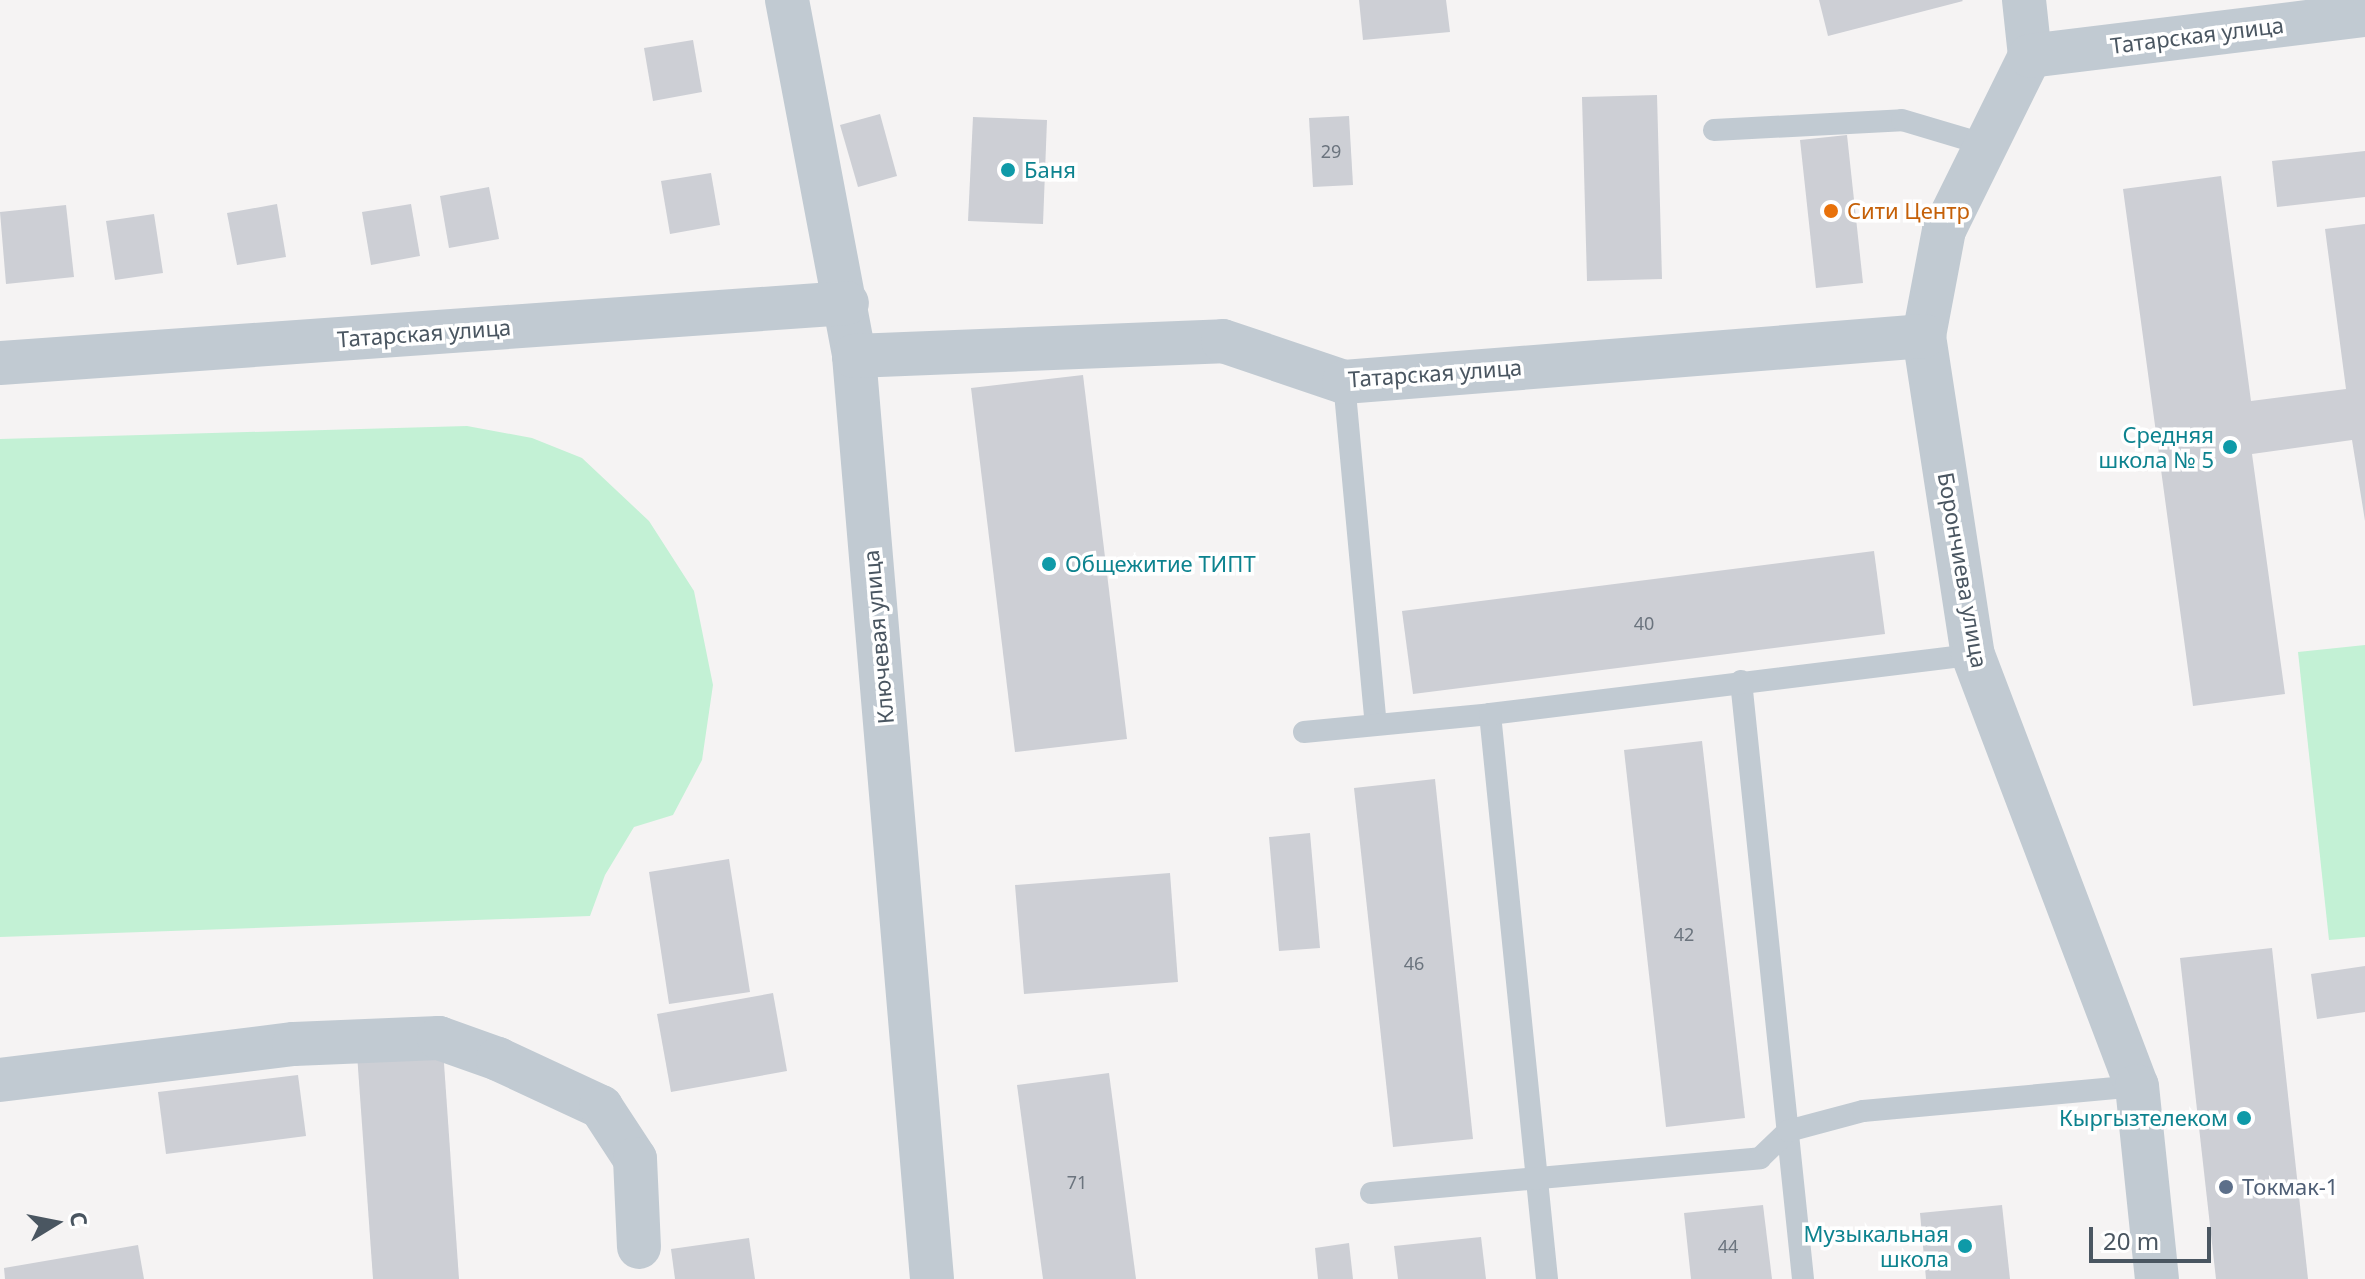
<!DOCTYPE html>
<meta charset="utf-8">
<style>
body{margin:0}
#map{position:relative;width:2365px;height:1279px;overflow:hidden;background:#f5f3f3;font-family:"Noto Sans",sans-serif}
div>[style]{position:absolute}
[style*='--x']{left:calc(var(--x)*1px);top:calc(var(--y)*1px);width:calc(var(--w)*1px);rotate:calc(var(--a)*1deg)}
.green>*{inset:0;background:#c3f1d5}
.building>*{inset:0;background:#cdcfd5}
.service>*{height:22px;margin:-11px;padding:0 11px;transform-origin:11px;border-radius:11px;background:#c1cad2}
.minor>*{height:44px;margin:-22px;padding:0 22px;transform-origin:22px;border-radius:22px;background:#c1cad2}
.dots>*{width:22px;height:22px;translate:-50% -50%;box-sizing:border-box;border:4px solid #fff;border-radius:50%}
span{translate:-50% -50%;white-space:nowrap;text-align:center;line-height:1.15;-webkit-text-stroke:7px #fff;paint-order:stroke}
.number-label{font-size:18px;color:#6b747e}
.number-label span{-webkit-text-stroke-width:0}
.street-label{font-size:22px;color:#4a5661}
.culture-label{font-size:22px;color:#0d838f}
.left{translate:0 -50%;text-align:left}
.right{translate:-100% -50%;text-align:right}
.food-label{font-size:22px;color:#c56008}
.service-label{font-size:22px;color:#4e5e75}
.north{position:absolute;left:16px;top:1183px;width:80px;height:80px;-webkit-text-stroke:6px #fff;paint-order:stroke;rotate:80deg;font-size:22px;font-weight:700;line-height:32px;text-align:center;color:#4a5661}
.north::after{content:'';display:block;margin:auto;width:28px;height:36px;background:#4a5661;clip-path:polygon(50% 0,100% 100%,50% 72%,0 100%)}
.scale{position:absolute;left:2089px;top:1227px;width:122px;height:36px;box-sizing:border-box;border:4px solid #4a5661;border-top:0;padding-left:10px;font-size:24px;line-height:28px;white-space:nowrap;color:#4a5661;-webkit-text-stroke:6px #fff;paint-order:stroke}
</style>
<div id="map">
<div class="green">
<div style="clip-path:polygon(467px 426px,532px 438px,582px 458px,649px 521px,694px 591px,713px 685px,702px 760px,673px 815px,634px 827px,605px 875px,590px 916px,0 937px,0 439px)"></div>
<div style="clip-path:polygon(2365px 645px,2365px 937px,2329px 940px,2298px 652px)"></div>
</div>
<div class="building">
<div style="clip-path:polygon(1359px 0,1446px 0,1450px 32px,1363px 40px)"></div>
<div style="clip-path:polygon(1819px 0,1962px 0,1963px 1px,1828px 36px)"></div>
<div style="clip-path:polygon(693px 40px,702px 92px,653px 101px,644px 48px)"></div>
<div style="clip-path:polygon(1657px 95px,1662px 279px,1587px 281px,1582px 97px)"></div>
<div style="clip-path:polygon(880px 114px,897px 176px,858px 187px,840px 125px)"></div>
<div style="clip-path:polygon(1349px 116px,1353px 185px,1313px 187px,1309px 118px)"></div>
<div style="clip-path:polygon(973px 117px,1047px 120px,1043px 224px,968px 221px)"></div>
<div style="clip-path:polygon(1847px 135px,1863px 283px,1816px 288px,1800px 140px)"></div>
<div style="clip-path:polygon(2365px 151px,2365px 197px,2277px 207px,2272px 161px)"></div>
<div style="clip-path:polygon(711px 173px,720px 225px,670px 234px,661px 181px)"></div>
<div style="clip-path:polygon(2221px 176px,2251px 401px,2346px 389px,2325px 229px,2365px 224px,2365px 521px,2352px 440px,2252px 454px,2285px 694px,2193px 706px,2123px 189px)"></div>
<div style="clip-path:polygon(489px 187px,499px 239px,449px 248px,440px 196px)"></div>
<div style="clip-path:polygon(277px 204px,286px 257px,237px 265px,227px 213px)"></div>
<div style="clip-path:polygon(411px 204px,420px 256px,371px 265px,362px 212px)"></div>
<div style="clip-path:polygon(66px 205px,74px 277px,6px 284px,0 212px)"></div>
<div style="clip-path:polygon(154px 214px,163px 273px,115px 280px,106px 221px)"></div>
<div style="clip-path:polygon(1083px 375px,1127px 739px,1015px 752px,971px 388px)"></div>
<div style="clip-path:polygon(1874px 551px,1885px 634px,1413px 694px,1402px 611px)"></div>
<div style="clip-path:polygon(1702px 741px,1745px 1118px,1666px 1127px,1624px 750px)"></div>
<div style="clip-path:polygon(1435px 779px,1473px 1139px,1393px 1147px,1354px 788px)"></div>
<div style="clip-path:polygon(1310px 833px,1320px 948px,1279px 951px,1269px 837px)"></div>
<div style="clip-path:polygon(729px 859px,750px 992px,669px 1004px,649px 872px)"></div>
<div style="clip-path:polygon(1170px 873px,1178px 982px,1024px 994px,1015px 885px)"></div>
<div style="clip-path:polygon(2272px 948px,2308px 1279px,2216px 1279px,2180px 958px)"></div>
<div style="clip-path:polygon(2365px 966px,2365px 1012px,2317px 1019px,2311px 974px)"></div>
<div style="clip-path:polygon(773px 993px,787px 1071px,671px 1092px,657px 1014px)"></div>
<div style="clip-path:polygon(443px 1049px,459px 1279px,373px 1279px,357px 1054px)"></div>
<div style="clip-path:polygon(1109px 1073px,1136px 1279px,1043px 1279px,1017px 1085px)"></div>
<div style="clip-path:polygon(298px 1075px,306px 1136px,166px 1154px,158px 1092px)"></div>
<div style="clip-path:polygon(1763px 1205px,1772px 1279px,1691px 1279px,1684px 1213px)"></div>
<div style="clip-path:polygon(2002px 1205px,2010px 1279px,1926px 1279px,1920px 1213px)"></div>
<div style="clip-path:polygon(1481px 1237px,1486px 1279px,1398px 1279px,1394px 1246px)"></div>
<div style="clip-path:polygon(749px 1238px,755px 1279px,675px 1279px,671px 1249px)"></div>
<div style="clip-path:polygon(1349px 1243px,1353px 1279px,1318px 1279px,1315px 1248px)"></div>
<div style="clip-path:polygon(138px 1245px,144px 1279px,5px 1279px,4px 1268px)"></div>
</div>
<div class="service">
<div style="--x:1714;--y:130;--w:188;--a:-3"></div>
<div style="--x:1902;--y:120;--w:88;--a:16.6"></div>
<div style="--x:1344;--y:382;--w:344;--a:84.7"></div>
<div style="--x:1741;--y:681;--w:601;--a:84.08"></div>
<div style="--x:1490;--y:714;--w:568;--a:84.24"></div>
<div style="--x:1304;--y:732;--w:187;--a:-5.5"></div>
<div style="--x:1490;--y:714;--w:487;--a:-7"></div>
<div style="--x:1371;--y:1193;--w:391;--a:-5.1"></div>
<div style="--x:1760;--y:1158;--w:39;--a:-44"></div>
<div style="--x:1788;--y:1131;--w:78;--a:-14.9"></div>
<div style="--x:1863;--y:1111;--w:275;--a:-5.2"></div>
</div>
<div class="minor">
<div style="--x:787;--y:0;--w:362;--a:79.3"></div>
<div style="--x:854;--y:356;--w:926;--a:85.17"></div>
<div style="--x:2024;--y:0;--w:56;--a:83.9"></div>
<div style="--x:2030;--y:56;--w:194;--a:116.3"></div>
<div style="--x:1944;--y:230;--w:108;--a:100.7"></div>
<div style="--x:1924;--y:336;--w:323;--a:81.3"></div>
<div style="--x:1973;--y:655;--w:461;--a:69.2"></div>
<div style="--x:2137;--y:1086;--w:194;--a:84.1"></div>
<div style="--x:2030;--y:56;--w:337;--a:-7"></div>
<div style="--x:854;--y:356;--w:369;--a:-2.3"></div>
<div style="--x:1223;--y:341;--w:128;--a:18.7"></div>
<div style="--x:1344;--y:382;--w:582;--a:-4.53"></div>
<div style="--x:0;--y:363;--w:849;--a:-4.05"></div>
<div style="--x:0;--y:1080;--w:296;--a:-7"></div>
<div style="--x:294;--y:1044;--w:145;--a:-2.4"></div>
<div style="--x:439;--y:1038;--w:63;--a:19.6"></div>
<div style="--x:498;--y:1059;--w:114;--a:25"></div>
<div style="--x:601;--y:1107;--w:62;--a:56.8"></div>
<div style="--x:635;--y:1159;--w:88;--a:87.4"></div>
</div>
<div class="dots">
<div style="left:1008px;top:170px;background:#0f9aa8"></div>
<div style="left:1831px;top:211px;background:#e8710a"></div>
<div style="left:2230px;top:447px;background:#0f9aa8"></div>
<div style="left:1049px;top:564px;background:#0f9aa8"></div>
<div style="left:2244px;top:1118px;background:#0f9aa8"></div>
<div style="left:2226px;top:1187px;background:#5c6f8a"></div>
<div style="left:1965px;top:1246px;background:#0f9aa8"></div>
</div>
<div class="number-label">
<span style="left:1331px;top:151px">29</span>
<span style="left:1644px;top:623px">40</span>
<span style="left:1684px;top:934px">42</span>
<span style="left:1414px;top:963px">46</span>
<span style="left:1077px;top:1182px">71</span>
<span style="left:1728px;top:1246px">44</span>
</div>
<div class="street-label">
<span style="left:2197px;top:35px;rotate:-7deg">Татарская улица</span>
<span style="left:424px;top:333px;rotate:-4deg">Татарская улица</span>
<span style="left:1435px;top:373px;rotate:-4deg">Татарская улица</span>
<span style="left:1963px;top:570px;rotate:80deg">Борончиева улица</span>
<span style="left:878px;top:637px;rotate:-95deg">Ключевая улица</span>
</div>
<div class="culture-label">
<span class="left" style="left:1024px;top:170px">Баня</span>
<span class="right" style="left:2214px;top:447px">Средняя<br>школа № 5</span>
<span class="left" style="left:1065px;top:564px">Общежитие ТИПТ</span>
<span class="right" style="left:2228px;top:1118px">Кыргызтелеком</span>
<span class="right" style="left:1949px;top:1246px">Музыкальная<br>школа</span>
</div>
<div class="food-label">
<span class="left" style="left:1847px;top:211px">Сити Центр</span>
</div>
<div class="service-label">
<span class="left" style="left:2242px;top:1187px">Токмак-1</span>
</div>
<div class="north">С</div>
<div class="scale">20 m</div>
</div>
